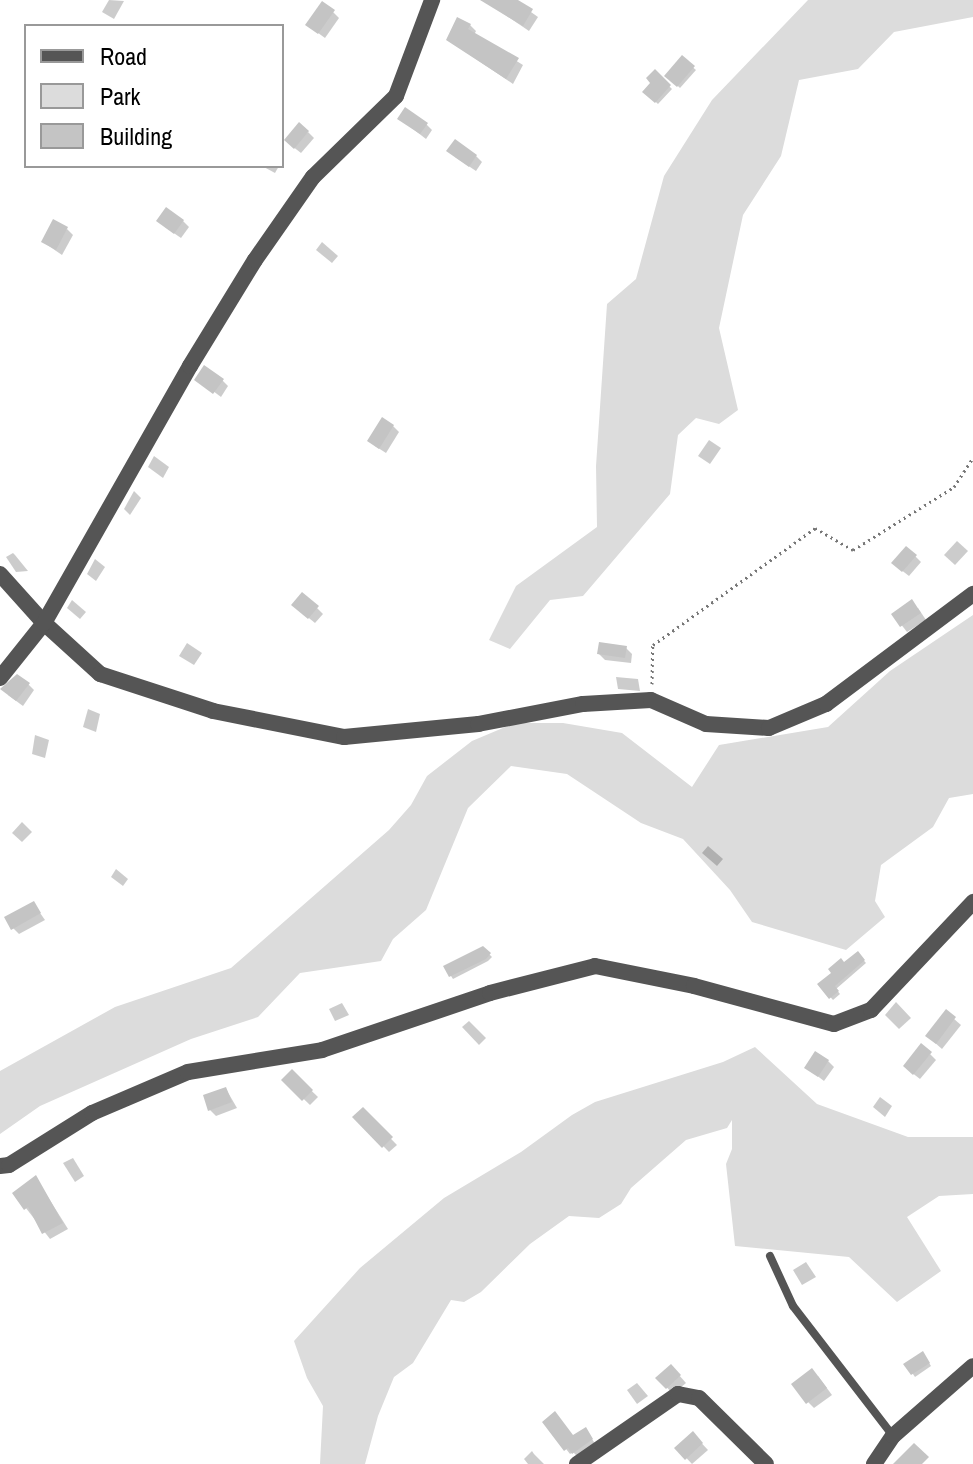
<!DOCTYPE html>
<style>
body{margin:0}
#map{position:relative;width:973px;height:1464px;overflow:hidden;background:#fff;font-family:"Archivo Narrow",sans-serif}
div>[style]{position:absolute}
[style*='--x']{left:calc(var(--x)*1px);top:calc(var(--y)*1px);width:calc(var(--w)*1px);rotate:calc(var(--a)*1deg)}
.green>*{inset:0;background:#dcdcdc}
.shadow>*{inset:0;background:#0003}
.building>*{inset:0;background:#c4c4c4}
.path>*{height:3px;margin-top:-1.5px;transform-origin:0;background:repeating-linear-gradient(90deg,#777 0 2px,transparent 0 6px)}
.lane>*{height:8px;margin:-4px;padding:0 4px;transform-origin:4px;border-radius:4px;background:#555}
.street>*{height:16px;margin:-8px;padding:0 8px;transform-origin:8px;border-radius:8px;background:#555}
span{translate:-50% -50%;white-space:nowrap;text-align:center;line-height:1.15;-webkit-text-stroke:8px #fff;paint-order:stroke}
.legend{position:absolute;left:24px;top:24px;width:260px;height:144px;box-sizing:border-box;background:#fff;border:2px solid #999;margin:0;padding:10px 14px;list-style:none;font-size:24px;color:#000}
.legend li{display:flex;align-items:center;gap:16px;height:40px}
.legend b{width:40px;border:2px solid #999}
</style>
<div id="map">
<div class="green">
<div style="clip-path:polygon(808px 0,973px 0,973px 17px,894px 32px,858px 69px,799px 80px,781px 156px,743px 215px,719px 328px,738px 410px,719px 424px,696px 418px,678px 435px,670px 494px,583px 596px,550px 600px,510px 649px,489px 640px,516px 586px,597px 527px,596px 466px,607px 304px,636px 279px,664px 176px,712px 100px)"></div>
<div style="clip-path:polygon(973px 615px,973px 794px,949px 798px,933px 827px,881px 865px,875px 901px,885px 917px,846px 950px,752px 922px,730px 890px,683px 839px,641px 823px,567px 774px,511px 766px,468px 808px,426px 910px,393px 939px,381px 961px,300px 973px,258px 1017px,191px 1039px,40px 1106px,0 1134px,0 1071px,115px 1007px,231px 968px,389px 830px,411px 805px,427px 776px,472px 741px,515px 723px,563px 723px,622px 733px,692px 787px,719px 745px,828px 727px,890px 671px)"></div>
<div style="clip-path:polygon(755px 1047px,817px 1104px,908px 1137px,973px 1137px,973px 1194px,939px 1196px,907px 1217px,941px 1271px,897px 1302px,849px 1257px,735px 1246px,726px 1164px,732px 1149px,732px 1120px,727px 1128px,686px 1140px,631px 1188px,621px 1204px,599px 1218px,569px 1216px,530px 1244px,481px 1292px,464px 1302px,451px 1300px,413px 1363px,394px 1377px,378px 1416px,365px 1464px,320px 1464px,323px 1406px,307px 1378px,294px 1341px,360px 1268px,444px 1198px,521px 1152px,572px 1115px,595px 1102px,723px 1062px)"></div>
</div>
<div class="shadow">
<div style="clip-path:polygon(109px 0,124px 1px,114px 19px,102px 12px)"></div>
<div style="clip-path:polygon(500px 0,514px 0,538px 17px,529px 31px,495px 8px)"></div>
<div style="clip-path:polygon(333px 12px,339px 18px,325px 38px,314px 30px)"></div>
<div style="clip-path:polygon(470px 25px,476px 31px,474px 35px,523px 65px,513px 84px,448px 40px)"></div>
<div style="clip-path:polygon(682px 58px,696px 70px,680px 88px,667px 76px)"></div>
<div style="clip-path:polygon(655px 72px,672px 89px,658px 104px,645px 92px,653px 82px)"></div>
<div style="clip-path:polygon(400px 119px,426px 124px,432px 130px,426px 139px)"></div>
<div style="clip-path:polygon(308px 132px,314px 138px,301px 153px,292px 146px)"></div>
<div style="clip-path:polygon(476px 156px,482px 162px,476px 171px,455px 157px)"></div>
<div style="clip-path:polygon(262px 166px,279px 166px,275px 173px)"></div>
<div style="clip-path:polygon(183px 221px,189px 227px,181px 238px,165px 227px)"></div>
<div style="clip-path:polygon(67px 229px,73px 235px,62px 255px,43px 242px)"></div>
<div style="clip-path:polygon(322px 242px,338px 256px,332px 263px,316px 250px)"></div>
<div style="clip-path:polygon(222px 380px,228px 386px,221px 397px,201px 382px)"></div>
<div style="clip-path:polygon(393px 426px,399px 432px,386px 453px,375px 446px)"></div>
<div style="clip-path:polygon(709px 440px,721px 448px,710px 464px,698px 456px)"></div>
<div style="clip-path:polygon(154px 456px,169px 467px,163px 478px,148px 467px)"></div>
<div style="clip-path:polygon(134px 491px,141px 498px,130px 515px,124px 509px)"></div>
<div style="clip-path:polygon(957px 541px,968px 551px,955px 565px,944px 555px)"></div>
<div style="clip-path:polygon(13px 553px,15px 555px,28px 571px,16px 572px,6px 557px)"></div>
<div style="clip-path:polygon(915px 556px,921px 562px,909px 576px,900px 569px)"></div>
<div style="clip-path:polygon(95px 559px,105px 567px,96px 581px,87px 574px)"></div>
<div style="clip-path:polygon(72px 600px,86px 612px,80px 619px,67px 608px)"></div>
<div style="clip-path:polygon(317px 608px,323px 614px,315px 623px,299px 610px)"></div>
<div style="clip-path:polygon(918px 608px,926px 620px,907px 632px,893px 614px)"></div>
<div style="clip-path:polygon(187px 643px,202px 653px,194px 665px,179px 656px)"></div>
<div style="clip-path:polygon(626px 648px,632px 654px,631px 663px,605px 660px,599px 654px)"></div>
<div style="clip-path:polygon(616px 677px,638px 679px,640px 691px,618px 689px)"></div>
<div style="clip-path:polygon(28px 684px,34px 690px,23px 706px,8px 695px)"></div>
<div style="clip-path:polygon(88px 709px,100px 714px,96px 732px,83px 727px)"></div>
<div style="clip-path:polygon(35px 735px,49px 740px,45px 758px,32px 754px)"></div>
<div style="clip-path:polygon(22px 822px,32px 832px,22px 842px,12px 833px)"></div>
<div style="clip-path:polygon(708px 846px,723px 859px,717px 866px,702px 853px)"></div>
<div style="clip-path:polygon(116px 869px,128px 879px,123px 886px,111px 877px)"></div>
<div style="clip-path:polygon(33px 903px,45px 920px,19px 934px,13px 928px)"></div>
<div style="clip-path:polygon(483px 948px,492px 957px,488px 961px,453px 979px,451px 976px,446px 966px)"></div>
<div style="clip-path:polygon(858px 954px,866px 963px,836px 989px,840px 994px,833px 1000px,819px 984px)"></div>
<div style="clip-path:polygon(896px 1002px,911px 1018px,899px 1029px,885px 1015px)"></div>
<div style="clip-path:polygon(342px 1003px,349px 1015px,335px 1021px,329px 1009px)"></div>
<div style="clip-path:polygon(946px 1012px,961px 1025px,942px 1049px,934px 1042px)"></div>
<div style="clip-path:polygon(469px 1021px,486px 1038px,479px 1045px,462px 1027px)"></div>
<div style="clip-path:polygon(930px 1054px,936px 1060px,920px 1079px,911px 1072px)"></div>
<div style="clip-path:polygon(828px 1061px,834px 1067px,824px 1081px,807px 1068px)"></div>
<div style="clip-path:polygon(292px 1072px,318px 1097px,310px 1105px,284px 1080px)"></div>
<div style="clip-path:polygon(226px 1089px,237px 1108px,216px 1116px,210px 1110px)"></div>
<div style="clip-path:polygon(880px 1097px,892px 1106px,885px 1117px,873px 1107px)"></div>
<div style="clip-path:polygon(363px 1110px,397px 1145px,389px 1152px,355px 1117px)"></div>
<div style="clip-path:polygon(73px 1158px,84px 1176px,75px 1182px,63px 1163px)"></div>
<div style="clip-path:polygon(36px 1178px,68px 1229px,50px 1239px,15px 1194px)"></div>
<div style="clip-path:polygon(806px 1262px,816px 1277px,802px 1285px,793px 1270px)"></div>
<div style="clip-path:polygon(925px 1356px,931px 1366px,915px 1377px,906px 1364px)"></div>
<div style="clip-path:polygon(671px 1366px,686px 1383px,673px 1394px,658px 1378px)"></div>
<div style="clip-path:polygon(818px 1376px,832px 1395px,814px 1408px,808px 1402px)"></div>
<div style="clip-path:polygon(637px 1383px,648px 1396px,637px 1404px,627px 1390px)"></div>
<div style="clip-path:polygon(545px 1422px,574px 1437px,586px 1430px,596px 1445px,578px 1457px,573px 1452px,570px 1454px)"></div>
<div style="clip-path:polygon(693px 1434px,708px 1450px,692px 1464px,677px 1448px)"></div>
<div style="clip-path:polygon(532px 1451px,534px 1454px,544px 1464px,528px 1464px,524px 1459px)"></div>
</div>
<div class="building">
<div style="clip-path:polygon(480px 0,518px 0,533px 9px,523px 26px)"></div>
<div style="clip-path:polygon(322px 1px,335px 10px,318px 34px,305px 25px)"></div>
<div style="clip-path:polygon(457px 17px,471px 24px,468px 29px,519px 58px,506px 79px,446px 40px)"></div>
<div style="clip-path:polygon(682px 55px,695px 66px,677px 87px,664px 76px)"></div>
<div style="clip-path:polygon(655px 69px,671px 85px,655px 103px,642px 92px,650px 83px,646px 78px)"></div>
<div style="clip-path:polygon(405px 107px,428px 123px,420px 134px,397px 119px)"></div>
<div style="clip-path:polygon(299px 122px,309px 131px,294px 149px,284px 140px)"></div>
<div style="clip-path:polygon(455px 139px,477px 155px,469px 167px,446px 151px)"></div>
<div style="clip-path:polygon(166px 207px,184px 220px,174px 234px,156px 221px)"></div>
<div style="clip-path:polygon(53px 219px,68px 227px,56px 250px,41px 242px)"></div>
<div style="clip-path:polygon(204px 365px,224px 379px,213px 394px,194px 380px)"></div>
<div style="clip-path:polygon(382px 417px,394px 425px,379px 449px,367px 441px)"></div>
<div style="clip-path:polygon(906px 546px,917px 555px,902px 572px,891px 563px)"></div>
<div style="clip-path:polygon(302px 592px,319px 606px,308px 619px,291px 605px)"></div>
<div style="clip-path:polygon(912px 599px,921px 613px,900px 627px,891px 614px)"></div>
<div style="clip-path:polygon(599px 642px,627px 646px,625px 658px,597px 654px)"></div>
<div style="clip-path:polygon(17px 674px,30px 683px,16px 701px,0 689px)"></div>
<div style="clip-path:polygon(34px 901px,41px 913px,11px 930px,4px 917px)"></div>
<div style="clip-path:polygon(483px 946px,491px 953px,486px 959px,449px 977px,443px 966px)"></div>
<div style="clip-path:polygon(858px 951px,865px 960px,835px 986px,839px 991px,829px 999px,817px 984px,831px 973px,828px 969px,841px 958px,844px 962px)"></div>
<div style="clip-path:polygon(946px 1009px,956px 1017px,936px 1044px,925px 1036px)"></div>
<div style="clip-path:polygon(921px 1043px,932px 1052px,913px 1075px,903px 1066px)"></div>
<div style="clip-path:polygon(815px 1051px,829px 1060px,818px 1077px,804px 1068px)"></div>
<div style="clip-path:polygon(292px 1069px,313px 1090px,302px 1101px,281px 1080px)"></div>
<div style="clip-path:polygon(226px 1087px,232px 1102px,208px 1111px,203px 1095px)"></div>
<div style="clip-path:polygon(363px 1107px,393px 1137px,382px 1148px,352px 1117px)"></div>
<div style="clip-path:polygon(36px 1175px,63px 1223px,42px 1234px,28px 1207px,24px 1210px,12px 1193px)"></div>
<div style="clip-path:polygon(923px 1351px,930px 1363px,911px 1375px,903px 1364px)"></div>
<div style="clip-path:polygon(671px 1364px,681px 1375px,666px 1389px,655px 1378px)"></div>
<div style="clip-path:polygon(812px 1368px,827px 1388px,806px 1404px,791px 1384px)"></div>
<div style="clip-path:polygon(555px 1411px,573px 1435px,586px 1427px,593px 1439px,572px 1454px,568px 1448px,564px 1451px,542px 1422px)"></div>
<div style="clip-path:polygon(693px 1431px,703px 1443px,685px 1460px,674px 1448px)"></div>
<div style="clip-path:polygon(914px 1443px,929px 1457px,922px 1464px,893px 1464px)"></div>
</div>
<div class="path">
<div style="--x:652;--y:684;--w:39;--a:-89"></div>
<div style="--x:653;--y:645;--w:200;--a:-35.8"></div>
<div style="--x:815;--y:528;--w:44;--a:30.1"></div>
<div style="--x:853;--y:550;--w:119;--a:-32"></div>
<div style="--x:954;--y:487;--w:35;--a:-57"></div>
</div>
<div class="lane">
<div style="--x:770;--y:1256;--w:55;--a:65.3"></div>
<div style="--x:793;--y:1306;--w:164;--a:52.4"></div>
</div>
<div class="street">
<div style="--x:0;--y:574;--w:66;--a:48.1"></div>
<div style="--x:44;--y:623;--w:76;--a:42.3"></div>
<div style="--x:100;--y:674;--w:119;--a:18.1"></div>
<div style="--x:213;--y:711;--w:134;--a:11.2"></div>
<div style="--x:344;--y:737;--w:135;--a:-5.5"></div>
<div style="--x:478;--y:724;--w:107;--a:-10.8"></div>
<div style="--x:583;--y:704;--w:68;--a:-3.4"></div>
<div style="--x:651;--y:700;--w:60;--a:23.6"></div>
<div style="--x:706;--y:724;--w:63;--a:3.6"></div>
<div style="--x:769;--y:728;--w:62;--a:-22.8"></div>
<div style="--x:826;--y:704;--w:184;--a:-36.8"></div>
<div style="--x:0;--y:678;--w:70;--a:-51.3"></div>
<div style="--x:44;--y:623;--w:296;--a:-60.4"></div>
<div style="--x:190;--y:366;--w:124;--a:-58.5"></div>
<div style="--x:255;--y:260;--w:101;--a:-55.1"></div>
<div style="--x:313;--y:177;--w:116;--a:-44.3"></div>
<div style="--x:396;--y:96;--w:103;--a:-69.4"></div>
<div style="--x:0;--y:1166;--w:9;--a:-6"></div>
<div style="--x:9;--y:1165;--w:98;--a:-32.1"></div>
<div style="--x:92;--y:1113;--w:104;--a:-23.1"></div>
<div style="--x:188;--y:1072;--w:136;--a:-9.3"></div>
<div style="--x:322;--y:1050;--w:177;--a:-18.7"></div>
<div style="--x:490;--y:993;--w:108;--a:-14.4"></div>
<div style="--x:595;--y:966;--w:101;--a:11.4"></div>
<div style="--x:694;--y:986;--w:145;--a:15.2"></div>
<div style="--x:834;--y:1024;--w:40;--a:-21"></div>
<div style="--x:871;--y:1010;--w:149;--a:-46.6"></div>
<div style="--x:577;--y:1464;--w:123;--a:-34.7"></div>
<div style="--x:678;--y:1394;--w:21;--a:11"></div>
<div style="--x:699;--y:1398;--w:94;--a:44.6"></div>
<div style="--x:874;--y:1464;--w:34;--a:-56"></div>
<div style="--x:893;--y:1436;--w:106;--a:-41.2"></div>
</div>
<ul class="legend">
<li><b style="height:10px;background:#555"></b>Road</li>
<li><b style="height:22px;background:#dcdcdc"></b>Park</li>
<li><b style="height:22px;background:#c4c4c4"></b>Building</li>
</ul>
</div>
